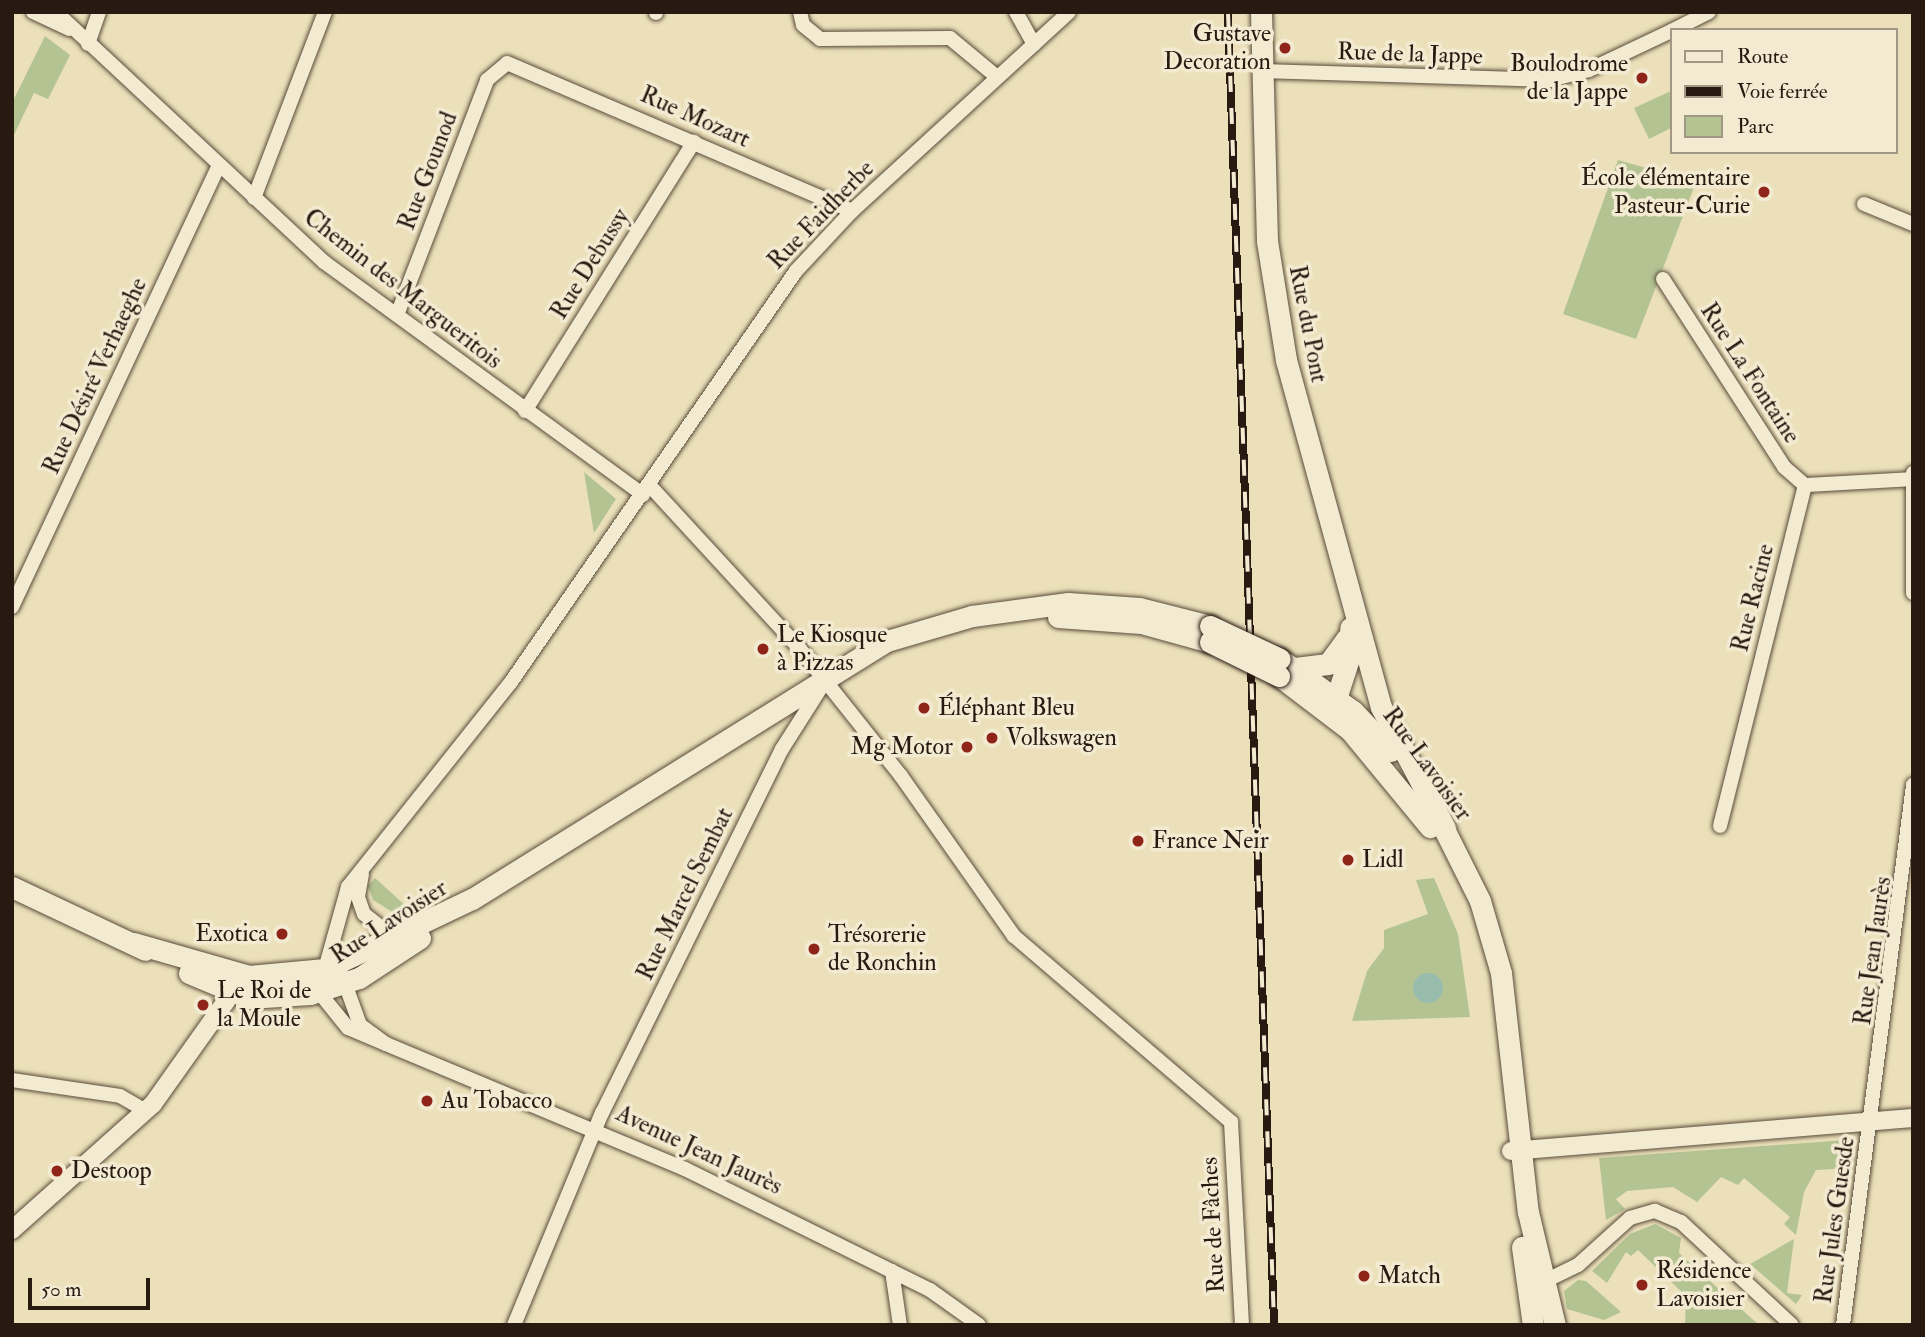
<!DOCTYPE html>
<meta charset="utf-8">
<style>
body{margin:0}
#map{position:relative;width:1925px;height:1337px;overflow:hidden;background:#ebe0b9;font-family:"IM FELL Double Pica",serif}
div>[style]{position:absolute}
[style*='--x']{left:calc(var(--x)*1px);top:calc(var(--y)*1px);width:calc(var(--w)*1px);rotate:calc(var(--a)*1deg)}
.green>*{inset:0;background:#b3c392}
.water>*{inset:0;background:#98bdae}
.round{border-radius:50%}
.roads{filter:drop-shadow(0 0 2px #594b3b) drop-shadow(0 0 2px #594b3b)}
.minor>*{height:14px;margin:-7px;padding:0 7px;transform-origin:7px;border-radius:7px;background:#f2ebd2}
.tertiary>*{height:18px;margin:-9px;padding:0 9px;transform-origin:9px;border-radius:9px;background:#f2ebd2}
.secondary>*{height:21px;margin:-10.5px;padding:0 10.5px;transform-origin:10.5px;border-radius:10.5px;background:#f2ebd2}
.rail>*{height:8px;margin-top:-4px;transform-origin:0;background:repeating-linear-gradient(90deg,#f2ebd2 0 16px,#281911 0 32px);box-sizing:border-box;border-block:2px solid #281911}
.bridges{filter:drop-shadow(0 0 2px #281911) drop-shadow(0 0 2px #281911)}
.secondary-bridge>*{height:21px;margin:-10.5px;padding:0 10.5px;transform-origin:10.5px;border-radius:10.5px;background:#f2ebd2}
.dots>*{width:19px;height:19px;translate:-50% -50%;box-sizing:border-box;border:4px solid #f2ebd2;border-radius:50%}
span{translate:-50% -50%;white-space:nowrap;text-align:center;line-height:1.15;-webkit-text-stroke:7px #f2ebd2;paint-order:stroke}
.poi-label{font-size:24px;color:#281911}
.right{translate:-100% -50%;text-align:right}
.left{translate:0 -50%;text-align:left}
.street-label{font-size:24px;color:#281911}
.frame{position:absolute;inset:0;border:14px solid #281911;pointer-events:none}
.legend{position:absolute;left:1670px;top:28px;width:228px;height:126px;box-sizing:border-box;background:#f2ebd2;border:2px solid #a19785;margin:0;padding:9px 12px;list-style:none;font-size:21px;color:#281911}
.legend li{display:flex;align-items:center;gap:14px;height:35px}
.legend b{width:35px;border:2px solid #a19785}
.scale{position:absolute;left:28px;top:1278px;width:122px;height:32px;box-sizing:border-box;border:4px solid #281911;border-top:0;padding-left:9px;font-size:21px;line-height:24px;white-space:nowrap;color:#281911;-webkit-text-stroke:5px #f2ebd2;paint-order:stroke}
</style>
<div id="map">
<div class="green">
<div style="clip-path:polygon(45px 36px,70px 55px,48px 99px,34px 93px,12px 139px,12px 103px)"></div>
<div style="clip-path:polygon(1671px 91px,1671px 128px,1649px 139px,1634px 108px)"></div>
<div style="clip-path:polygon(1618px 160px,1696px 182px,1636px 339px,1563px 314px)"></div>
<div style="clip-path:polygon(584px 472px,616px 499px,594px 533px)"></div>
<div style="clip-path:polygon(375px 878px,407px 907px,397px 915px,373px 900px,368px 886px)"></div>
<div style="clip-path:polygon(1434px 878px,1458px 934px,1470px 1017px,1352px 1021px,1367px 971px,1384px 948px,1384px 930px,1428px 914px,1416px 880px)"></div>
<div style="clip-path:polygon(1847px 1140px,1855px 1148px,1852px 1168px,1816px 1170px,1804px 1192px,1796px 1235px,1784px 1224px,1790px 1217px,1744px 1178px,1738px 1185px,1721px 1177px,1697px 1202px,1673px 1187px,1627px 1191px,1616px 1199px,1625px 1209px,1606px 1220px,1599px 1158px)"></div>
<div style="clip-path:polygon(1655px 1224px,1681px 1238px,1679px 1253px,1759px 1325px,1685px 1325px,1686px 1296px,1638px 1250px,1631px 1256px,1626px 1252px,1607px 1283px,1592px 1271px,1630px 1234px)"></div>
<div style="clip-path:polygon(1794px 1239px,1787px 1293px,1802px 1295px,1796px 1304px,1750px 1264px)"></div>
<div style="clip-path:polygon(1578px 1280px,1586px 1281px,1621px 1312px,1604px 1320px,1567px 1309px,1564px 1291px)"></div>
</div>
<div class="water">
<div class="round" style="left:1413px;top:973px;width:30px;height:30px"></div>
</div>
<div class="roads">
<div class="minor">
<div style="--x:33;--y:12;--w:40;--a:25"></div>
<div style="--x:56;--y:12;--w:367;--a:43"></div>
<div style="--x:324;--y:262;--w:395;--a:36.1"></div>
<div style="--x:656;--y:12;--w:1;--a:90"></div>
<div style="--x:800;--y:12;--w:13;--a:77"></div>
<div style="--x:803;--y:25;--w:22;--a:39"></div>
<div style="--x:820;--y:39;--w:130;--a:-0.4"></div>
<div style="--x:950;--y:38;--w:61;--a:39.7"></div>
<div style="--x:1016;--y:12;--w:37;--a:61"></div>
<div style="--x:1673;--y:30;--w:40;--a:-26.6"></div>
<div style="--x:88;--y:44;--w:34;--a:-71"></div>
<div style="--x:1262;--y:71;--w:288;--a:1.8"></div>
<div style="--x:1550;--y:80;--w:40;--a:-14.4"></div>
<div style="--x:1589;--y:70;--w:91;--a:-25.4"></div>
<div style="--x:254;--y:198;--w:199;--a:-69.1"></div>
<div style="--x:1864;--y:204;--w:53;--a:22.2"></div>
<div style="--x:1663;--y:279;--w:224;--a:57.2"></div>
<div style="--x:1784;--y:467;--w:28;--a:41"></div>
<div style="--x:397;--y:315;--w:252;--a:-69"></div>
<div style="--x:487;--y:80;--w:26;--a:-40"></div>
<div style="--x:507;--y:63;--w:375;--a:23.2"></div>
<div style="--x:525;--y:411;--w:318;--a:-57.9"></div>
<div style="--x:1913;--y:473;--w:120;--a:90"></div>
<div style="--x:651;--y:487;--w:220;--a:47.4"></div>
<div style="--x:800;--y:649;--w:162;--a:51.5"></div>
<div style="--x:901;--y:776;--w:196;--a:54.8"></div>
<div style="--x:1014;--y:936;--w:286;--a:40.6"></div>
<div style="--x:1231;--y:1122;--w:203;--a:86.9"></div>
<div style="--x:12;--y:607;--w:488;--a:-64.9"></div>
<div style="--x:1720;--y:826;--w:351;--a:-76"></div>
<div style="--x:1805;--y:485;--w:107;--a:-3.2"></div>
<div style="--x:362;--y:874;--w:23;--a:100"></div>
<div style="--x:358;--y:897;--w:18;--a:71"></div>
<div style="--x:364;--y:914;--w:42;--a:38.2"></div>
<div style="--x:342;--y:975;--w:53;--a:70.2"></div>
<div style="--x:360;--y:1025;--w:32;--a:36"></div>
<div style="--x:386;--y:1044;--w:324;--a:22.7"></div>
<div style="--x:685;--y:1169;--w:273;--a:26.3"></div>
<div style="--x:930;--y:1290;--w:60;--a:35.5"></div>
<div style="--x:386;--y:1044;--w:41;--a:-157.2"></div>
<div style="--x:348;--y:1028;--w:40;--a:-129"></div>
<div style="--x:323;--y:997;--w:17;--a:-93"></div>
<div style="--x:322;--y:980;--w:97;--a:-74.4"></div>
<div style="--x:348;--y:887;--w:262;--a:-51.5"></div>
<div style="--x:511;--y:682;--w:500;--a:-55.26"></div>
<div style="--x:796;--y:271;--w:82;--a:-47"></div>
<div style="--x:852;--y:211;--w:294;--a:-42.5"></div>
<div style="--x:12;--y:1080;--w:109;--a:8.4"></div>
<div style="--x:120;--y:1096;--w:30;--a:30"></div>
<div style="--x:892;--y:1271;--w:55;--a:81.6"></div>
<div style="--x:1539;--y:1284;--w:43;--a:-26"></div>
<div style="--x:1578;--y:1265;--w:70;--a:-42.1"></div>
<div style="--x:1630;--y:1218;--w:26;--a:-16"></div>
<div style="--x:1655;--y:1211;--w:28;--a:23"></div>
<div style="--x:1681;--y:1222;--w:151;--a:42.9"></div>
<div style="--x:514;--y:1325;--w:230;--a:-67.5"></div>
<div style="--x:602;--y:1113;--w:406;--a:-63.7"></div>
<div style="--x:782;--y:749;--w:75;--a:-57.6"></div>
<div style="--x:1843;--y:1325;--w:545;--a:-82.61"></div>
</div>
<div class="tertiary">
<div style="--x:1511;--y:1151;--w:403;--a:-4.7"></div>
<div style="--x:12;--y:1230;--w:189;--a:-41.8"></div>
<div style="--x:153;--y:1104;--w:136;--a:-54.6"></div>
<div style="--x:232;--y:993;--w:104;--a:-8.8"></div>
</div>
<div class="secondary">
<div style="--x:1261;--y:12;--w:229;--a:88.5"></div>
<div style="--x:1267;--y:241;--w:121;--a:80.9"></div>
<div style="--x:1286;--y:360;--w:360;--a:74.7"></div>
<div style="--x:1381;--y:707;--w:137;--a:62.1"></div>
<div style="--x:1058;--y:617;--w:83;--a:4.1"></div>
<div style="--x:1141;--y:623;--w:72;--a:15.4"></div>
<div style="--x:1280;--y:659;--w:90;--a:35.5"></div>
<div style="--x:1353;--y:711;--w:55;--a:46.5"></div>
<div style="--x:1295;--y:668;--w:33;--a:-7"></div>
<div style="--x:1328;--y:664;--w:32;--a:-54"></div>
<div style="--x:1279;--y:676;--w:89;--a:37.3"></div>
<div style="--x:1350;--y:730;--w:126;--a:50.5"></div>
<div style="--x:1333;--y:708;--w:62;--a:-72.1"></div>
<div style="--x:1352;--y:649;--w:21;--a:-95"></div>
<div style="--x:1438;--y:817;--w:94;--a:63.4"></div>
<div style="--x:1480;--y:901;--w:75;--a:73.7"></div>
<div style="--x:1501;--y:973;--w:241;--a:83.6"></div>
<div style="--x:1528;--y:1212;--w:116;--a:76.6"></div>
<div style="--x:12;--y:887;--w:147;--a:25.3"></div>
<div style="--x:134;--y:943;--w:120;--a:16"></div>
<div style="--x:249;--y:976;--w:76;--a:-5.3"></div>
<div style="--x:325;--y:969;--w:163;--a:-25.5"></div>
<div style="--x:472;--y:899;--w:489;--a:-31.9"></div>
<div style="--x:887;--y:641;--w:89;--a:-16.4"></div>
<div style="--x:972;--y:616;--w:97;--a:-7.7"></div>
<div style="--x:1068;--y:603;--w:71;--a:4"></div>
<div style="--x:1139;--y:608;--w:73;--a:14.2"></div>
<div style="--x:189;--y:973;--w:65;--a:22.6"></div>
<div style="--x:249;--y:998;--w:61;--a:-3.8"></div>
<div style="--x:310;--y:994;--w:52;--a:-18.1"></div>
<div style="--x:359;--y:978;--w:73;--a:-33.3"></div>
<div style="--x:1522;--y:1247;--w:79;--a:82"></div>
</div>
</div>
<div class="rail">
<div style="--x:1228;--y:12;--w:1314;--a:87.99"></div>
</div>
<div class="bridges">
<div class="secondary-bridge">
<div style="--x:1210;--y:626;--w:77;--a:25.2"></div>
<div style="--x:1210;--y:642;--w:77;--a:26.2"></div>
</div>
</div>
<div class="dots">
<div style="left:1285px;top:48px;background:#8f2418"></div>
<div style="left:1642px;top:78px;background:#8f2418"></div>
<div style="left:1764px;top:192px;background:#8f2418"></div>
<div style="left:763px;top:649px;background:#8f2418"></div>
<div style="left:924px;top:708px;background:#8f2418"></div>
<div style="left:992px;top:738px;background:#8f2418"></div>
<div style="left:967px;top:747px;background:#8f2418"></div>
<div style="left:1138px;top:841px;background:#8f2418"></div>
<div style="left:1348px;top:860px;background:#8f2418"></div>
<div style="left:282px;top:934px;background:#8f2418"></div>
<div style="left:814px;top:949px;background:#8f2418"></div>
<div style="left:203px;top:1005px;background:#8f2418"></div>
<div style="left:427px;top:1101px;background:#8f2418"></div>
<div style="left:57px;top:1171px;background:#8f2418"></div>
<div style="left:1364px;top:1276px;background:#8f2418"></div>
<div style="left:1642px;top:1285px;background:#8f2418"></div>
</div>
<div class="poi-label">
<span class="right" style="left:1271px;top:48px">Gustave<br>Decoration</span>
<span class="right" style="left:1628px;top:78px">Boulodrome<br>de la Jappe</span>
<span class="right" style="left:1750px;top:192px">École élémentaire<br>Pasteur-Curie</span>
<span class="left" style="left:777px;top:649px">Le Kiosque<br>à Pizzas</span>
<span class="left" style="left:938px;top:708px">Éléphant Bleu</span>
<span class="left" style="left:1006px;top:738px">Volkswagen</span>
<span class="right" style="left:953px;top:747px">Mg Motor</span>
<span class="left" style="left:1152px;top:841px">France Neir</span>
<span class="left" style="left:1362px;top:860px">Lidl</span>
<span class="right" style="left:268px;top:934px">Exotica</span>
<span class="left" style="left:828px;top:949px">Trésorerie<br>de Ronchin</span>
<span class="left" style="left:217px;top:1005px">Le Roi de<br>la Moule</span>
<span class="left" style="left:441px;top:1101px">Au Tobacco</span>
<span class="left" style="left:71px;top:1171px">Destoop</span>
<span class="left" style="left:1656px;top:1285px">Résidence<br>Lavoisier</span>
<span class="left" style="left:1378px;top:1276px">Match</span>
</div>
<div class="street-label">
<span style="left:1410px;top:54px;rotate:2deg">Rue de la Jappe</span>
<span style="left:695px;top:117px;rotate:24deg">Rue Mozart</span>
<span style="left:428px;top:171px;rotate:-69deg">Rue Gounod</span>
<span style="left:821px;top:215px;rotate:-46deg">Rue Faidherbe</span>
<span style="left:590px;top:264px;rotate:-58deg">Rue Debussy</span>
<span style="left:403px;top:289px;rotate:38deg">Chemin des Margueritois</span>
<span style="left:1308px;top:324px;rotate:79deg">Rue du Pont</span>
<span style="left:1750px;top:373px;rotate:57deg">Rue La Fontaine</span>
<span style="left:95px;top:376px;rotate:-65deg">Rue Désiré Verhaeghe</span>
<span style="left:1753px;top:598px;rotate:-76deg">Rue Racine</span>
<span style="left:1427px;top:764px;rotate:54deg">Rue Lavoisier</span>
<span style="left:685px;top:894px;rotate:-64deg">Rue Marcel Sembat</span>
<span style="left:389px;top:922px;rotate:-33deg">Rue Lavoisier</span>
<span style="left:1873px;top:951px;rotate:-82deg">Rue Jean Jaurès</span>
<span style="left:699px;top:1150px;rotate:25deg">Avenue Jean Jaurès</span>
<span style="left:1835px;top:1220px;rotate:-82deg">Rue Jules Guesde</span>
<span style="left:1213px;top:1225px;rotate:-93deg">Rue de Fâches</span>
</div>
<div class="frame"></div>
<ul class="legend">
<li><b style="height:9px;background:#f2ebd2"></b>Route</li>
<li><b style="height:9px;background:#281911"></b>Voie ferrée</li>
<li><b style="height:19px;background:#b3c392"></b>Parc</li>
</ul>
<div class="scale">50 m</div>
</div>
